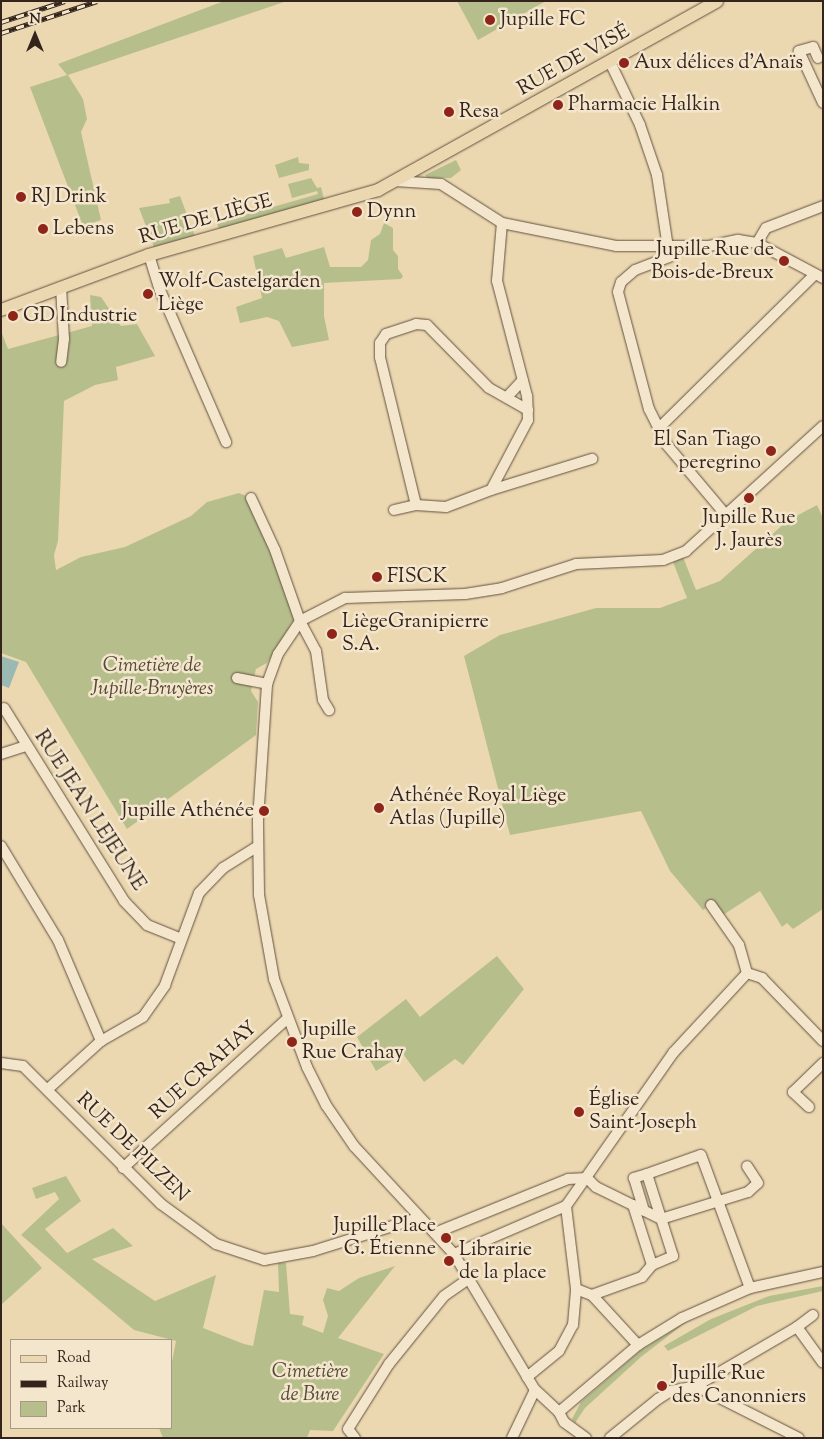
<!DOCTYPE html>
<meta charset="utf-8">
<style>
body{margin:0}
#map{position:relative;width:824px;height:1439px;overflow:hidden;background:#ecd8b0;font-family:"Sorts Mill Goudy",serif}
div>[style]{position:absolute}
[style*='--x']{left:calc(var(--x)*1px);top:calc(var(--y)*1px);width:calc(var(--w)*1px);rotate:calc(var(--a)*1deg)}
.green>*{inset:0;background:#b6bf8c}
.water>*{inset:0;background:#9ab9b2}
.roads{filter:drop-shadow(0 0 1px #625141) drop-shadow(0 0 1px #625141)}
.minor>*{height:10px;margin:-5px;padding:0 5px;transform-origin:5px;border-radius:5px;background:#f3e6cc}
.major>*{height:12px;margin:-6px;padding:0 6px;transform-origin:6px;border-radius:6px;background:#ecd8b0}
.rail>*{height:4.5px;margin-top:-2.25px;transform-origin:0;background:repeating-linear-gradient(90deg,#f3e6cc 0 8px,#34241c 0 16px);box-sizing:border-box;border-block:1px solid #34241c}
.dots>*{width:14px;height:14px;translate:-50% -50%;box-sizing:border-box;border:2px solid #f3e6cc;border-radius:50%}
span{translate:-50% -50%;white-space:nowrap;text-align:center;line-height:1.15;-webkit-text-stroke:5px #f3e6cc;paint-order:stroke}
.poi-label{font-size:20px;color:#34241c}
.left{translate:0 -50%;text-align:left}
.right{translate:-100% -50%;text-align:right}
.street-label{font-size:20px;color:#34241c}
.park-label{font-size:20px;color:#544b38;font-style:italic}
.frame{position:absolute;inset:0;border:2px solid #34241c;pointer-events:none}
.legend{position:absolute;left:10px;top:1339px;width:162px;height:90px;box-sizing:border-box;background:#f3e6cc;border:1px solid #a79886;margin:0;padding:6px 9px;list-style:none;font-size:15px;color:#34241c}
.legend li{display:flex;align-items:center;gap:10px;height:25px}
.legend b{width:25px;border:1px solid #a79886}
.north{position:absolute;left:10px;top:10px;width:50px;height:50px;-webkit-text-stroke:4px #f3e6cc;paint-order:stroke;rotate:0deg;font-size:14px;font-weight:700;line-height:20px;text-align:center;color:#34241c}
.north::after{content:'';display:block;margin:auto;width:18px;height:22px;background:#34241c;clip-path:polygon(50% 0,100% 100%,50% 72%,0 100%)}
</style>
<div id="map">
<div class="green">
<div style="clip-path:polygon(224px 1px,287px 1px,68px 75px,83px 99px,87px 119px,81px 132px,101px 220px,83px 226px,30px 87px,67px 75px,58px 64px)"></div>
<div style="clip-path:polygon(457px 1px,546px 1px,478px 40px)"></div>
<div style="clip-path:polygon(298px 157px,299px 163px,309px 164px,309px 170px,279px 178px,275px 165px)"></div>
<div style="clip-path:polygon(456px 160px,461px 170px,451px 178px,427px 178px,425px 175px)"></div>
<div style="clip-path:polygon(311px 178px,317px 188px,321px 187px,324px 199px,219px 229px,217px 223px,318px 194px,317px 191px,292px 198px,288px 184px)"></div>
<div style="clip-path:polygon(180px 196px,195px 236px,154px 247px,139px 208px,170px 203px,169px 199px)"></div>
<div style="clip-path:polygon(384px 223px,393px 228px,393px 250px,398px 256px,398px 269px,403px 276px,401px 279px,324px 283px,324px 316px,329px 340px,292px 347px,279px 321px,267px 317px,240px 323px,236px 307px,262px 298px,253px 256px,282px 248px,286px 258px,324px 247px,330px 267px,361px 267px,368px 260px,371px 240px,380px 234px)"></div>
<div style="clip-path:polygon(90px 295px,101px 297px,121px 326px,137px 324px,155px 356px,116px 367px,118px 380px,95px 385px,64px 401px,58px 541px,54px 555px,56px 570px,81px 557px,125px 547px,191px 516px,207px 502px,239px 493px,251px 498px,295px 618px,267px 663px,256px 669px,251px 691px,258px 702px,256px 735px,127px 829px,26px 662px,1px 653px,1px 331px,8px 349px,92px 326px)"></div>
<div style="clip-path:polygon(817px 505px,823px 518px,823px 909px,793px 929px,787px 923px,782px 927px,760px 891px,723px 915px,715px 902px,703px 910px,670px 871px,641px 811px,510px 835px,464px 656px,500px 635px,596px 608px,660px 608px,687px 598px,673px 562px,683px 557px,696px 590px,720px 581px,787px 521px)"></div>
<div style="clip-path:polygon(497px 956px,524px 989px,463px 1065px,455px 1059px,424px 1082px,403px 1054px,376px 1071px,357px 1037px,406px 999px,420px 1017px)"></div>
<div style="clip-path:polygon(66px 1176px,81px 1201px,45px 1229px,67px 1253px,113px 1228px,133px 1246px,92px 1259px,155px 1301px,216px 1275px,203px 1328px,244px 1344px,253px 1346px,264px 1290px,279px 1292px,278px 1263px,286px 1263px,290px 1314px,304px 1316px,302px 1325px,323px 1333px,328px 1316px,323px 1300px,327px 1288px,339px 1291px,359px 1278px,395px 1266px,338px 1338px,384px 1354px,333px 1431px,310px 1430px,307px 1438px,163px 1438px,159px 1428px,171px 1428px,171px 1367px,176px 1341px,134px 1330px,21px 1235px,59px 1199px,55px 1192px,36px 1199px,32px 1188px)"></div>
<div style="clip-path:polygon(1px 1223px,42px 1268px,1px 1305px)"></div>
<div style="clip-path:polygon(823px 1286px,823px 1291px,757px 1306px,668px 1351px,664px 1346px,711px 1319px,769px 1296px)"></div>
<div style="clip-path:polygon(689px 1320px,641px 1357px,585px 1408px,575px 1423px,572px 1419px,581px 1402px,640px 1351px)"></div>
</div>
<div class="water">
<div style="clip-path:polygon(1px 656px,19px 662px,9px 688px,1px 685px)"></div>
</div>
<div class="roads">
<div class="minor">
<div style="--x:818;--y:58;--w:12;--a:-114"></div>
<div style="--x:813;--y:47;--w:15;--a:164"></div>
<div style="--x:799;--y:51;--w:57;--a:65.2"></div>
<div style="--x:610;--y:62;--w:70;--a:64.5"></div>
<div style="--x:640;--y:125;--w:53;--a:71.2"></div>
<div style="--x:657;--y:175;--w:80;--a:81.4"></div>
<div style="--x:669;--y:254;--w:3;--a:90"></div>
<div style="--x:669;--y:257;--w:36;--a:159"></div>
<div style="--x:635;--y:270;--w:18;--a:139"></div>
<div style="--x:621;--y:282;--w:10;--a:107"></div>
<div style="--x:618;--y:292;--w:121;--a:75.2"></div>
<div style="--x:649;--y:409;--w:40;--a:63.4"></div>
<div style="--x:667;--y:445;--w:92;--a:49.9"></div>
<div style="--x:395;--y:181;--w:46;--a:3.7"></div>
<div style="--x:441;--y:184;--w:72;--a:32.6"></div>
<div style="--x:502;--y:223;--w:116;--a:11.4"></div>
<div style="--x:616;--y:246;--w:93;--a:0"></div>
<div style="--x:709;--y:246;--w:30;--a:-12"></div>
<div style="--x:738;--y:240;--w:19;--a:9"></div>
<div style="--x:757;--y:243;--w:75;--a:27.9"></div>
<div style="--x:757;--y:243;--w:17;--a:-59"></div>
<div style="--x:766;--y:228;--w:61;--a:-21.1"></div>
<div style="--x:149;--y:255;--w:37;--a:73"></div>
<div style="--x:160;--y:290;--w:166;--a:66.5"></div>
<div style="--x:61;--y:287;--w:52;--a:86.7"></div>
<div style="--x:64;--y:339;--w:23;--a:97"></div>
<div style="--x:507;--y:397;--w:23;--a:-47"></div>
<div style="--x:659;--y:428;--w:219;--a:-44.6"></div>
<div style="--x:491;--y:490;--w:79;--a:-62.1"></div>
<div style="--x:528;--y:420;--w:24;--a:-92"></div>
<div style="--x:527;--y:396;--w:119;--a:-104.6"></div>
<div style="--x:497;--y:281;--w:58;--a:-85.1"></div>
<div style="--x:251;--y:498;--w:57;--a:65.2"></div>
<div style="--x:275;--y:550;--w:75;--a:70.6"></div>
<div style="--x:300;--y:621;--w:34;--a:62"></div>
<div style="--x:316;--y:651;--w:49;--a:81.9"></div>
<div style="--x:323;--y:700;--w:12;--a:59"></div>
<div style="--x:416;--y:505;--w:152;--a:-103.7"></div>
<div style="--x:380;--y:357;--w:14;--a:-90"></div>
<div style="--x:380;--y:343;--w:11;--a:-56"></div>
<div style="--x:386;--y:334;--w:32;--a:-18"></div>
<div style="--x:416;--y:324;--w:11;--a:5"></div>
<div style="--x:427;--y:325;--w:88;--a:45.5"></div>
<div style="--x:489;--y:388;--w:45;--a:29.4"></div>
<div style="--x:394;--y:510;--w:23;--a:-13"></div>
<div style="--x:416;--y:505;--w:30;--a:4"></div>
<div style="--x:446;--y:507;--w:48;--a:-20.7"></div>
<div style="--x:491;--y:490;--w:106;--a:-17.1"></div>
<div style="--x:237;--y:678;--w:31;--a:11"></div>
<div style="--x:4;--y:708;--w:227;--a:58.1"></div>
<div style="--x:124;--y:901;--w:33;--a:46"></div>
<div style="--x:147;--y:925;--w:35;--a:22"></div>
<div style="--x:1;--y:754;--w:26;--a:-18"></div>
<div style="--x:1;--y:846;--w:110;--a:58.8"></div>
<div style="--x:58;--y:940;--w:110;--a:66.9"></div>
<div style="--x:711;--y:905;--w:49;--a:55"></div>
<div style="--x:739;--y:945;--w:29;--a:74"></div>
<div style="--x:1;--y:1063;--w:22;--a:8"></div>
<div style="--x:23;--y:1066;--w:195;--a:45"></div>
<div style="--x:161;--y:1204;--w:68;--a:36"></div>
<div style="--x:216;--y:1244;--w:51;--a:18.4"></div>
<div style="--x:264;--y:1260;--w:50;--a:-10.4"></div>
<div style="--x:313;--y:1251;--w:110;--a:-17.4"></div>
<div style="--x:48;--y:1089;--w:72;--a:-42.2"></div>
<div style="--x:101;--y:1041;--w:48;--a:-29.7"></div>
<div style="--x:143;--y:1017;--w:39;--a:-55"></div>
<div style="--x:165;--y:985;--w:98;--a:-69.7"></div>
<div style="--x:199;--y:893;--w:35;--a:-46"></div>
<div style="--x:223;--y:868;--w:40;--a:-32"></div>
<div style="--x:809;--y:1107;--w:22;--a:-137"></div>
<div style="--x:793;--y:1092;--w:42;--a:-44"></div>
<div style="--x:123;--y:1168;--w:222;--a:-42.3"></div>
<div style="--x:647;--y:1174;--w:57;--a:-19.4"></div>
<div style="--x:701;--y:1155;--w:142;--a:69.8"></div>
<div style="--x:587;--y:1178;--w:13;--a:45"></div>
<div style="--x:596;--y:1187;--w:72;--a:26.2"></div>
<div style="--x:661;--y:1219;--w:91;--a:-17.2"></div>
<div style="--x:748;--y:1192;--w:13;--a:-42"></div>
<div style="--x:758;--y:1183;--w:20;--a:-123"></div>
<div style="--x:633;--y:1205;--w:63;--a:72.4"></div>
<div style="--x:435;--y:1233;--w:144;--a:-22.1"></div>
<div style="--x:568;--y:1179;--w:19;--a:-3"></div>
<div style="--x:454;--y:1254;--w:122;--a:-23.2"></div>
<div style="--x:566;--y:1206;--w:187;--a:-55"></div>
<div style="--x:673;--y:1053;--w:109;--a:-47.2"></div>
<div style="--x:747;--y:973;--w:16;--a:18"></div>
<div style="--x:762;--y:978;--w:88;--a:45.9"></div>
<div style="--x:576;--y:1289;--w:17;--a:21"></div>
<div style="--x:592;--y:1295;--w:68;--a:47.4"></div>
<div style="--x:592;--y:1295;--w:53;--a:-19.8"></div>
<div style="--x:642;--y:1277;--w:16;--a:-50"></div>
<div style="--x:652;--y:1265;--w:23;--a:-23"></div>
<div style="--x:673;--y:1256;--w:86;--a:-107.6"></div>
<div style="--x:647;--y:1174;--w:14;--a:163"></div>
<div style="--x:634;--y:1178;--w:34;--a:73"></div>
<div style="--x:797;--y:1327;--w:20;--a:-37"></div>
<div style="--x:527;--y:1377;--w:41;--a:-39.1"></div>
<div style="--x:559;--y:1351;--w:30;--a:-62"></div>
<div style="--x:573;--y:1325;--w:36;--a:-85"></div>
<div style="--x:576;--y:1289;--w:84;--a:-96.9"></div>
<div style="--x:696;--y:1386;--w:115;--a:26.8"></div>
<div style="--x:559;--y:1412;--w:104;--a:-40.3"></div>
<div style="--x:638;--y:1345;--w:52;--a:-31.5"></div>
<div style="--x:682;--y:1318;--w:74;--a:-23.8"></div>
<div style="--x:750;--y:1288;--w:75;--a:-12.4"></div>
<div style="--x:355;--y:1438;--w:11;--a:-128"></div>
<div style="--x:348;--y:1429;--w:77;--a:-57.8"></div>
<div style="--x:389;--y:1364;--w:87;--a:-51"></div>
<div style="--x:444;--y:1296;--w:29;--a:-35"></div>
<div style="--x:512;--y:1438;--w:53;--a:-64.4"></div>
<div style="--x:586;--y:1438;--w:27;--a:-144"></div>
<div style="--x:564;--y:1422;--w:11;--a:-117"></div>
<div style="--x:559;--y:1412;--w:33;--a:-137"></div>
<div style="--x:535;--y:1390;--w:158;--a:-120.8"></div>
<div style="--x:454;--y:1254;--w:147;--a:-132.8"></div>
<div style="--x:354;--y:1146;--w:50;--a:-124.3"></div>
<div style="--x:326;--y:1105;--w:42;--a:-116.6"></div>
<div style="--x:307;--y:1067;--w:94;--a:-110.6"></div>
<div style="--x:274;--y:979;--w:85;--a:-100.1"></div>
<div style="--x:259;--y:895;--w:75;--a:-90.8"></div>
<div style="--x:258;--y:820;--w:136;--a:-86.2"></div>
<div style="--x:267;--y:684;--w:32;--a:-70"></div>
<div style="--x:278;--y:654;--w:40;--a:-56"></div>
<div style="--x:300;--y:621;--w:51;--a:-27.1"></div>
<div style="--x:345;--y:598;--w:120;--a:-1.9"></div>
<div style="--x:465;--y:594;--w:37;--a:-9"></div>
<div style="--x:502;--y:588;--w:78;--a:-18"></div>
<div style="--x:576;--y:564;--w:87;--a:-2.6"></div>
<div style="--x:663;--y:560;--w:25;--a:-21"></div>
<div style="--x:686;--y:551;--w:185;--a:-42.4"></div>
<div style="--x:610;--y:1438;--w:62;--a:-39.1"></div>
<div style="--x:658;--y:1399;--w:15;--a:-32"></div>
<div style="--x:671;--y:1391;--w:25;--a:-11"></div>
<div style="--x:696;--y:1386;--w:117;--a:-30.3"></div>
<div style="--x:797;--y:1327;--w:44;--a:54.2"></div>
</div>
<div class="major">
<div style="--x:1;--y:310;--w:158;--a:-20.4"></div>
<div style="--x:149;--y:255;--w:238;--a:-15.8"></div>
<div style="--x:378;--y:190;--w:388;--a:-29.1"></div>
</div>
</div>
<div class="rail">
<div style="--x:1;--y:22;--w:67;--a:-18.2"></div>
<div style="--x:1;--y:33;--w:101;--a:-18.4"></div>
</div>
<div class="dots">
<div style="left:490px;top:20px;background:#8f2418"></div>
<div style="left:624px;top:63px;background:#8f2418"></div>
<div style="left:558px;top:105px;background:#8f2418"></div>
<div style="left:449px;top:112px;background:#8f2418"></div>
<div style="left:21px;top:197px;background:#8f2418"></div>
<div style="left:357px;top:212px;background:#8f2418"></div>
<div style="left:43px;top:229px;background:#8f2418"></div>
<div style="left:784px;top:261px;background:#8f2418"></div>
<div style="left:148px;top:294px;background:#8f2418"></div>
<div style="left:13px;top:316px;background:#8f2418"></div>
<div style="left:771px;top:451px;background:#8f2418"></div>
<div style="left:749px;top:498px;background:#8f2418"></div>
<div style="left:377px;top:577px;background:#8f2418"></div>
<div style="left:332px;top:634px;background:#8f2418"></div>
<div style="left:379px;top:808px;background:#8f2418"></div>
<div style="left:264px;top:811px;background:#8f2418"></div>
<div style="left:292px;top:1042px;background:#8f2418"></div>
<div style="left:579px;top:1112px;background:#8f2418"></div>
<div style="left:446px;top:1238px;background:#8f2418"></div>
<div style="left:449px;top:1261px;background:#8f2418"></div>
<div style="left:662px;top:1386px;background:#8f2418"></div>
</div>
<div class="poi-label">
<span class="left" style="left:500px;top:20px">Jupille FC</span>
<span class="left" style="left:634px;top:63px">Aux délices d'Anaïs</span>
<span class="left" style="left:568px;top:105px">Pharmacie Halkin</span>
<span class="left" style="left:459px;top:112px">Resa</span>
<span class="left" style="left:31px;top:197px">RJ Drink</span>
<span class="left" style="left:367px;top:212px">Dynn</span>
<span class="left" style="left:53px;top:229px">Lebens</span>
<span class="right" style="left:774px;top:262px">Jupille Rue de<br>Bois-de-Breux</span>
<span class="left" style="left:158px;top:294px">Wolf-Castelgarden<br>Liège</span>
<span class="left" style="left:23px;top:316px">GD Industrie</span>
<span class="right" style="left:761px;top:452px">El San Tiago<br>peregrino</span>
<span style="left:749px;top:530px">Jupille Rue<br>J. Jaurès</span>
<span class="left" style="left:387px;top:577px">FISCK</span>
<span class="left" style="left:342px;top:634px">LiègeGranipierre<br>S.A.</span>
<span class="left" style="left:389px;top:808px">Athénée Royal Liège<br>Atlas (Jupille)</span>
<span class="right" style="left:254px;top:811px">Jupille Athénée</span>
<span class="left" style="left:302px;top:1042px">Jupille<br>Rue Crahay</span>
<span class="left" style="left:589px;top:1112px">Église<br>Saint-Joseph</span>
<span class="right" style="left:436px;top:1238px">Jupille Place<br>G. Étienne</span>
<span class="left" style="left:459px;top:1262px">Librairie<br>de la place</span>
<span class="left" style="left:672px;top:1386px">Jupille Rue<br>des Canonniers</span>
</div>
<div class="street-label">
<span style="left:574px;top:61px;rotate:-29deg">RUE DE VISÉ</span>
<span style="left:206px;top:220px;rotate:-16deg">RUE DE LIÈGE</span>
<span style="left:89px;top:811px;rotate:57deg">RUE JEAN LEJEUNE</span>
<span style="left:204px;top:1071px;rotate:-42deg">RUE CRAHAY</span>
<span style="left:132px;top:1148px;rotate:44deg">RUE DE PILZEN</span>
</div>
<div class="park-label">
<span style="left:152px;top:678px">Cimetière de<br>Jupille-Bruyères</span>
<span style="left:310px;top:1384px">Cimetière<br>de Bure</span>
</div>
<div class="frame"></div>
<ul class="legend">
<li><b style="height:6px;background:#ecd8b0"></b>Road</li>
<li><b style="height:6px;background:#34241c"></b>Railway</li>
<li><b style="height:14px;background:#b6bf8c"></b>Park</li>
</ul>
<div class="north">N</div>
</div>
